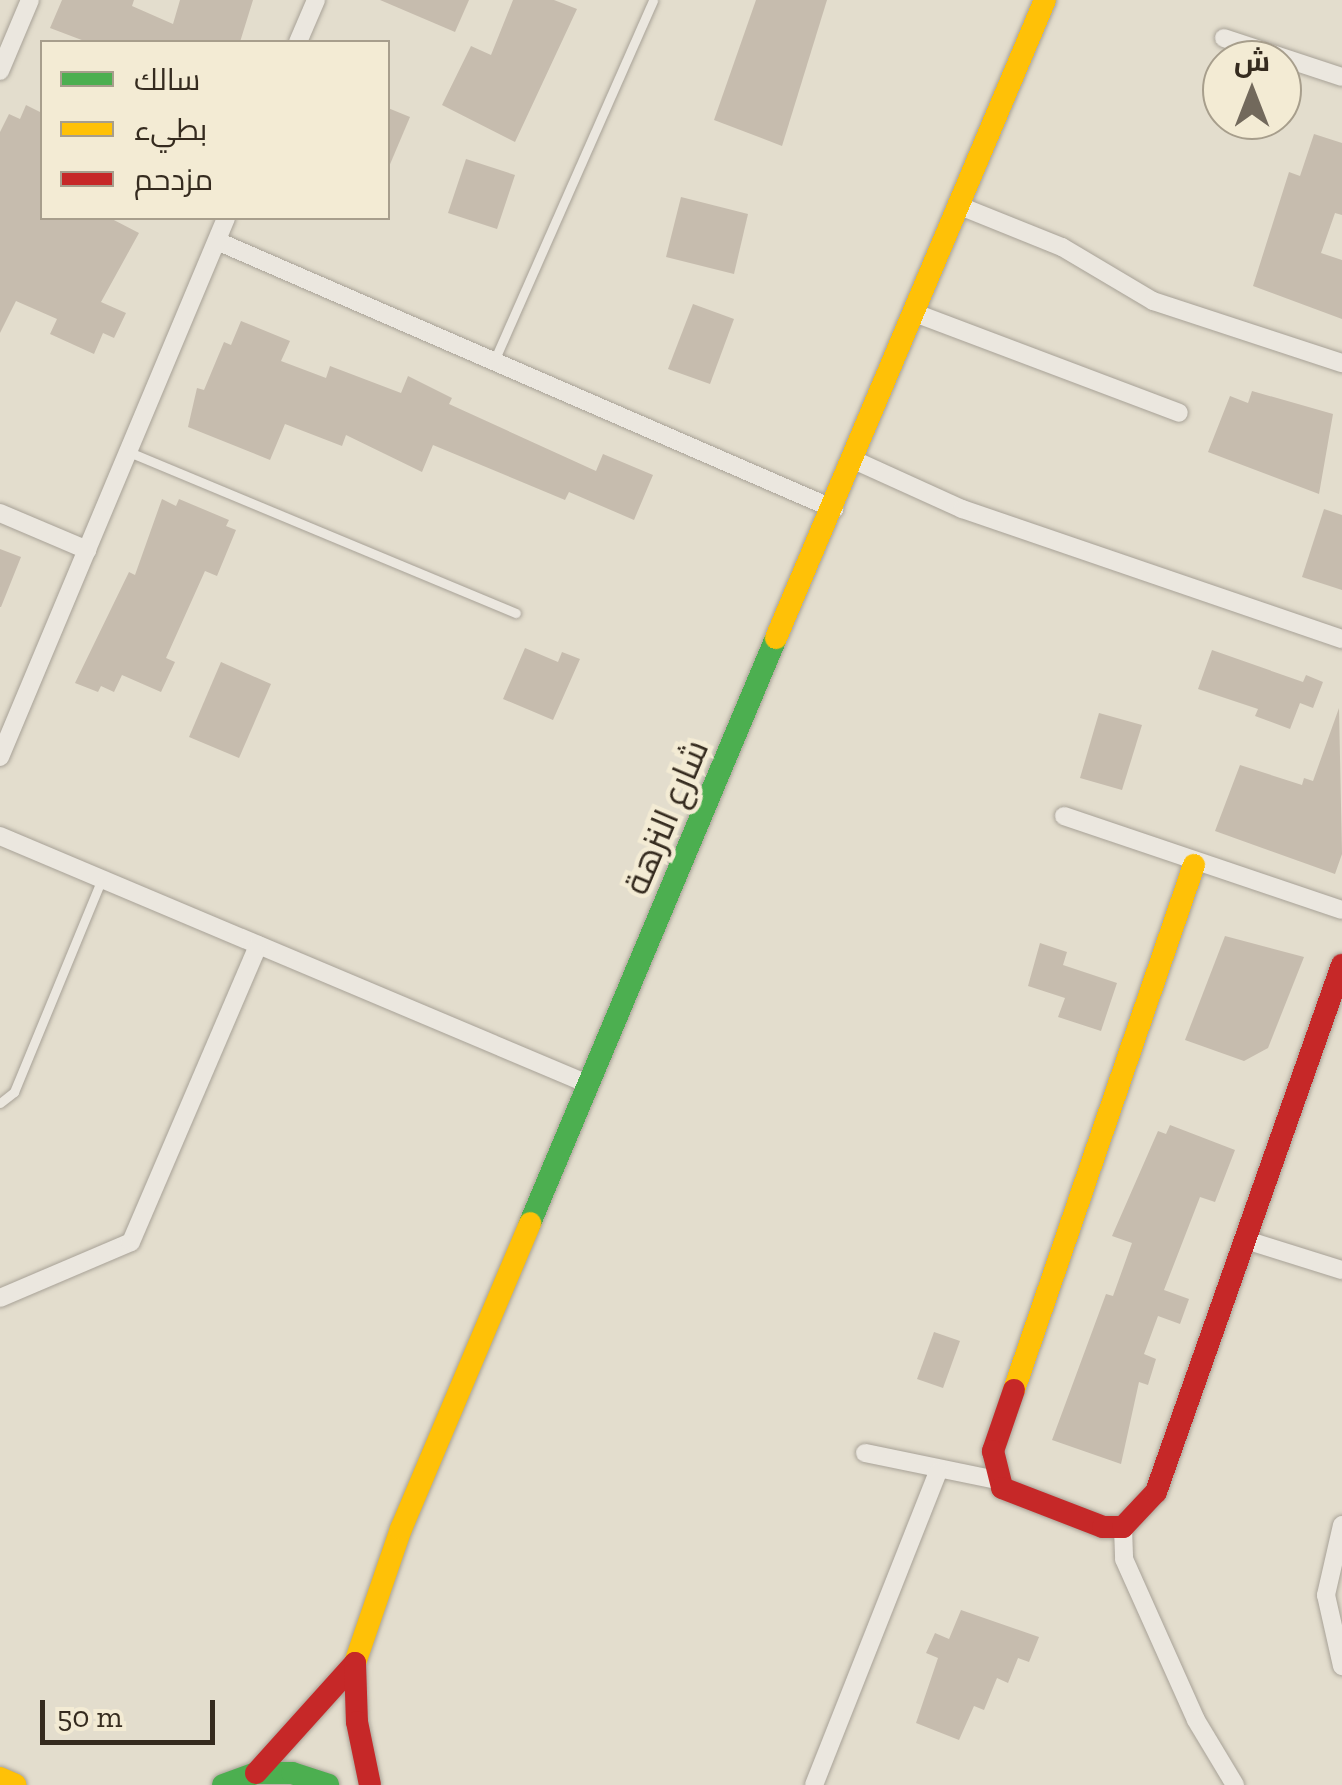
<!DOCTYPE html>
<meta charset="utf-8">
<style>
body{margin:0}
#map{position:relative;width:1342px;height:1785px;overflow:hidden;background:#e3ddcd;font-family:"Zilla Slab",Cairo,serif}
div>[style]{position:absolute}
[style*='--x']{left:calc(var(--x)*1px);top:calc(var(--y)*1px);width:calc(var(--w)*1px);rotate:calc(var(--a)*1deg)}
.building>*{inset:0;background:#c6bcae}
.roads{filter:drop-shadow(0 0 2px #a8a297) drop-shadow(0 0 2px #a8a297)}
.lane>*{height:9px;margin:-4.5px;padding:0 4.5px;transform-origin:4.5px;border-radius:4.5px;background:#ebe7df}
.street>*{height:18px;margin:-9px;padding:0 9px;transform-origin:9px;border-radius:9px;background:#ebe7df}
.fast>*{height:22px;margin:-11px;padding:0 11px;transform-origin:11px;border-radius:11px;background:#4caf50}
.slow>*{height:22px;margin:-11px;padding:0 11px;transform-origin:11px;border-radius:11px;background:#ffc107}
.jam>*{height:22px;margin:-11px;padding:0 11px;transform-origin:11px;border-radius:11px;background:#c62828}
span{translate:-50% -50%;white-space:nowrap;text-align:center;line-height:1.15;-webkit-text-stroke:9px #f3ebd4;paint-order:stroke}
.street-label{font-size:35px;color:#352b1f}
.legend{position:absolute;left:40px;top:40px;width:350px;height:180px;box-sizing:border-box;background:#f3ebd4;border:2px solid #a79e8c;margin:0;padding:12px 18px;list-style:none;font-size:30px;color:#352b1f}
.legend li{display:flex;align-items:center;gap:20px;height:50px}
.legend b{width:50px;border:2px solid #a79e8c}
.north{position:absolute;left:1202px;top:40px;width:100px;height:100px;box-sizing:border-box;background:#f3ebd4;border:2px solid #a79e8c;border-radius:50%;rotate:0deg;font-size:28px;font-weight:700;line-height:40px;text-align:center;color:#352b1f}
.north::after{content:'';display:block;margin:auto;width:35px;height:45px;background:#72695c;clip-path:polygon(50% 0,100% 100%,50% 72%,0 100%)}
.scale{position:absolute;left:40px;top:1700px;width:175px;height:45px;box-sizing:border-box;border:5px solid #352b1f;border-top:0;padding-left:12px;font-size:30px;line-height:35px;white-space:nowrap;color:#352b1f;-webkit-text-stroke:8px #f3ebd4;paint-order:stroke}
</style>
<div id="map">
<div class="building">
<div style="clip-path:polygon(62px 0,134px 0,132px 6px,173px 24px,180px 0,253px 0,240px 42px,87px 42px,50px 28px)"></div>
<div style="clip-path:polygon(380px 0,469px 0,455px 32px)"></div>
<div style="clip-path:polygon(513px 0,554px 0,577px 9px,515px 142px,442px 105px,471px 46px,491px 55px)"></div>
<div style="clip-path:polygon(756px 0,827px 0,782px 146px,714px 120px)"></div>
<div style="clip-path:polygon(26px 105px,42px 113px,42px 218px,110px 218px,139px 233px,101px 302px,126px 313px,114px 338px,103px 333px,94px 354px,50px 334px,57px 319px,16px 301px,0 333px,0 132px,9px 114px,20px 119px)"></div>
<div style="clip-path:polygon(388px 108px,410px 117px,388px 169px)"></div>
<div style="clip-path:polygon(1314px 134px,1342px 143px,1342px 215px,1335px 213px,1321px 253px,1342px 260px,1342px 319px,1253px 286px,1289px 172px,1300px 176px)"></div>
<div style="clip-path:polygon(466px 159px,515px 175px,497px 229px,448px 213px)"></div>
<div style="clip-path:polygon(681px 197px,748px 214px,734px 274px,666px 257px)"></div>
<div style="clip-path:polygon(693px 304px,734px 319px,710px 384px,668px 369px)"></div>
<div style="clip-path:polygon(241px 321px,290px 341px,281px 361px,326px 378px,330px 366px,401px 393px,408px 376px,452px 398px,449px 404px,596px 471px,603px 454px,653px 475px,634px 520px,569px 492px,565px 500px,433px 445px,422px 472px,346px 435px,342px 446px,285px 424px,270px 460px,188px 427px,197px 388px,204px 390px,224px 342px,231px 345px)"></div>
<div style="clip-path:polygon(1252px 391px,1333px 414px,1319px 494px,1208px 452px,1230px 396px,1248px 403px)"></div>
<div style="clip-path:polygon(162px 499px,176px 506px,179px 499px,229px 520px,226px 526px,236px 530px,217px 576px,205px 571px,166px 658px,175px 662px,161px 692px,122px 675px,114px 692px,101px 686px,98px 692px,75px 683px,129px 572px,135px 575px)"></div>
<div style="clip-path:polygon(1324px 509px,1342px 515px,1342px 590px,1302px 577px)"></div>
<div style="clip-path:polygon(0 549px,21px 557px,1px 607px,0 607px)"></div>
<div style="clip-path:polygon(525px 648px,558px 662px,562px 652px,580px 659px,553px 720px,503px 699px)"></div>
<div style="clip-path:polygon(1212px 650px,1303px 682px,1306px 675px,1323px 682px,1313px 708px,1300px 703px,1290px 729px,1255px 716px,1258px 709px,1198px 689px)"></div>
<div style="clip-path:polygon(221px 662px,271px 684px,239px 758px,189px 737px)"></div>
<div style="clip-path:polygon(1339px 708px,1342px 854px,1335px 874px,1215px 831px,1240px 765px,1302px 785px,1304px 778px,1313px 781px)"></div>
<div style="clip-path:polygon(1099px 713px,1142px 725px,1122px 790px,1080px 778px)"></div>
<div style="clip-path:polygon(1225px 936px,1304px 957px,1268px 1048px,1244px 1061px,1185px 1040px)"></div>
<div style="clip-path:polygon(1040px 943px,1067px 952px,1063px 965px,1117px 983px,1101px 1031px,1058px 1017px,1065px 998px,1028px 986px)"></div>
<div style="clip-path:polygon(1170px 1125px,1235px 1150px,1215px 1202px,1200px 1197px,1164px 1290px,1189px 1299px,1180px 1324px,1158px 1316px,1144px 1354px,1156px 1359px,1148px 1385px,1139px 1382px,1121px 1464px,1052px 1440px,1106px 1294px,1113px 1296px,1132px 1243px,1112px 1236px,1158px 1131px,1166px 1134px)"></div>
<div style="clip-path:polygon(934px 1332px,960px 1341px,943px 1388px,917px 1379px)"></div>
<div style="clip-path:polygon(961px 1610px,1039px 1637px,1029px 1662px,1018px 1658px,1008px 1683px,997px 1678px,984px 1710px,974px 1706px,959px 1740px,916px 1723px,938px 1658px,926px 1653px,935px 1633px,949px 1639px)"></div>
</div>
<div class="roads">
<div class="lane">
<div style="--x:494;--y:361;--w:394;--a:-66.2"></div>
<div style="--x:129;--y:452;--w:419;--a:22.6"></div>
<div style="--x:0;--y:1103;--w:18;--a:-38"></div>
<div style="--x:14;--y:1092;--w:230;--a:-67.6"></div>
</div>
<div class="street">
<div style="--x:1224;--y:38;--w:124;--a:18.3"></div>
<div style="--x:298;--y:42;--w:46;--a:-66.8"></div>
<div style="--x:0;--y:71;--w:77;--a:-67.1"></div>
<div style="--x:960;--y:206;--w:110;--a:21.9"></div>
<div style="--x:1062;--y:247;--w:106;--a:30.7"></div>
<div style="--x:1153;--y:301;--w:199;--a:18.2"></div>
<div style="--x:217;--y:241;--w:673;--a:23.48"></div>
<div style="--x:915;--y:313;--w:282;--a:20.7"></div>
<div style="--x:854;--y:460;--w:119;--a:24.4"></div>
<div style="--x:962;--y:509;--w:402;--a:18.9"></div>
<div style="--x:0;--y:513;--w:95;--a:23"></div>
<div style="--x:0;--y:757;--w:584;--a:-67.25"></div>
<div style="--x:1064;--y:816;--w:293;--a:18.7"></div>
<div style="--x:0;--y:836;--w:638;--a:22.87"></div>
<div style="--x:1243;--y:1239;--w:104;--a:17.4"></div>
<div style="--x:0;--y:1298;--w:142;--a:-23.1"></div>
<div style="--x:131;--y:1242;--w:323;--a:-66.8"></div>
<div style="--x:865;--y:1453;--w:134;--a:11.6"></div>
<div style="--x:1342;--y:1525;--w:72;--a:102.9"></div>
<div style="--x:1326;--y:1595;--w:73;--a:77.3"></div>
<div style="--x:1123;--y:1527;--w:32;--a:88"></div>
<div style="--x:1124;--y:1559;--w:176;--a:65.9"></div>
<div style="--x:1196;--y:1720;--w:76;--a:59"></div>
<div style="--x:814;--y:1785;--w:337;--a:-68.4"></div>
</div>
<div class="fast">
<div style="--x:530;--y:1223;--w:635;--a:-67.19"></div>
<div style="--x:223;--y:1785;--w:35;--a:-20"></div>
<div style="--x:256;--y:1773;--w:36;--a:0"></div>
<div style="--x:292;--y:1773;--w:38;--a:18"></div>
</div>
<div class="slow">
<div style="--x:776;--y:638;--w:692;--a:-67.14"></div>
<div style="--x:1014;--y:1390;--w:555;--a:-71.08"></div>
<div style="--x:355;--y:1663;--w:142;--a:-71.1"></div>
<div style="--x:401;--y:1529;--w:332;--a:-67.1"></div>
<div style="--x:0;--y:1778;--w:17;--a:24"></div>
</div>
<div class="jam">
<div style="--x:1014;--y:1390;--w:65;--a:109"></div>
<div style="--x:993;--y:1451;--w:38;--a:76"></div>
<div style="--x:1002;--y:1488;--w:108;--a:21.1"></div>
<div style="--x:1103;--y:1527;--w:20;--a:0"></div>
<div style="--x:1123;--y:1527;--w:48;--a:-46.7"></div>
<div style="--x:1156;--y:1492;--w:559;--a:-70.56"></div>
<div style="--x:256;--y:1773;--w:148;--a:-48"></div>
<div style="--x:355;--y:1663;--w:59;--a:88.1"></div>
<div style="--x:357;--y:1722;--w:64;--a:78.3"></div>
</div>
</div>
<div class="street-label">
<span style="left:666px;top:817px;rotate:-67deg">شارع النزهة</span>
</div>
<ul class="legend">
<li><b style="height:12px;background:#4caf50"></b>سالك</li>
<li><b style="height:12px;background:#ffc107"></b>بطيء</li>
<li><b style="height:12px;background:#c62828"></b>مزدحم</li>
</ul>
<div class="north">ش</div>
<div class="scale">50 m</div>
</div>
